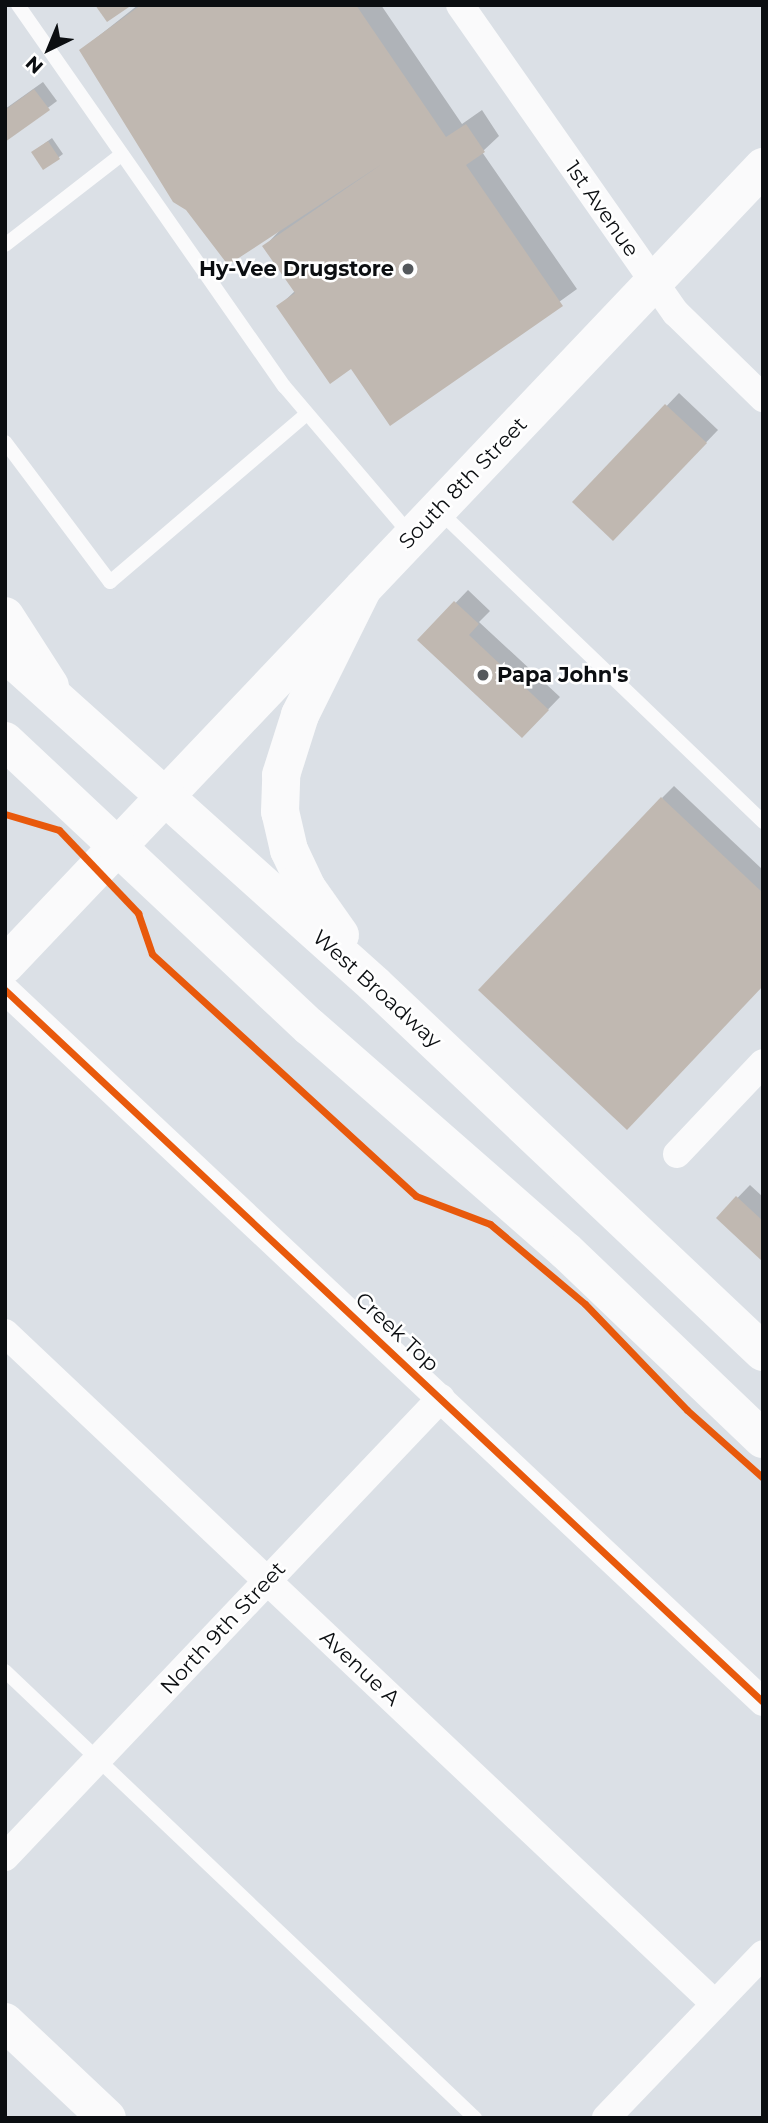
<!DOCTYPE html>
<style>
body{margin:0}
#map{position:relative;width:768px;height:2123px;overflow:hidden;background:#dbe0e6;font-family:Montserrat,sans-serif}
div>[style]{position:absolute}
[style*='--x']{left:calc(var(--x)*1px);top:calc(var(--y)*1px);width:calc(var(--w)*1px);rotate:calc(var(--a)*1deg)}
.shadow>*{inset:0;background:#0003}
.building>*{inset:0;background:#c0b8b1}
.lane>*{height:14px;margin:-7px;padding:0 7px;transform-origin:7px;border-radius:7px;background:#fafafb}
.street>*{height:28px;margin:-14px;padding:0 14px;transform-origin:14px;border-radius:14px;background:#fafafb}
.secondary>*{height:38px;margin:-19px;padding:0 19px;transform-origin:19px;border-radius:19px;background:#fafafb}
.primary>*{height:38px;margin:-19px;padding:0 19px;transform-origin:19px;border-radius:19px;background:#fafafb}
.cycleway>*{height:7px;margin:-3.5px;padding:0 3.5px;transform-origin:3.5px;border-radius:3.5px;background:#e8590c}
.dots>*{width:19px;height:19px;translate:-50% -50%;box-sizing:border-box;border:4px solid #fff;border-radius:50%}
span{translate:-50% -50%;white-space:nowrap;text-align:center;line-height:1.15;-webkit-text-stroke:5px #fff;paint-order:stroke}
.street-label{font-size:21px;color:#0b0e11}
.poi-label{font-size:21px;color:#0b0e11;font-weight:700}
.right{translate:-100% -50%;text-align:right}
.left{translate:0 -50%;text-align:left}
.frame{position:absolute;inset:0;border:7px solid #0b0e11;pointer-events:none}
.north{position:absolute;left:14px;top:14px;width:70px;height:70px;-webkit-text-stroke:5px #fff;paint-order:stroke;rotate:223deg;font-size:19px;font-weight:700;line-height:28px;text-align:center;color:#0b0e11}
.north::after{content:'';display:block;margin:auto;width:24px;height:32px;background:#0b0e11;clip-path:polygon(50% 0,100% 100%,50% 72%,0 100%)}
</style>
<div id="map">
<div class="shadow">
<div style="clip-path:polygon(138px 5px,381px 5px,462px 124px,482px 110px,499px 136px,482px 152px,577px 289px,391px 423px,351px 366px,278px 307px,296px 290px,265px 246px,280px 230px,81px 50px)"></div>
<div style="clip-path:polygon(43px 82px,57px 101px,5px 140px,5px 109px)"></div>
<div style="clip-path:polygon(52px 138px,63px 154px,44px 168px,37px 149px)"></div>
<div style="clip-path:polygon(679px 393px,718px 430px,625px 527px,575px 502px)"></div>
<div style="clip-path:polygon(468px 590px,490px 611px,479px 622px,560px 697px,534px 724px,420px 640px)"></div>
<div style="clip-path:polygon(674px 786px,763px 870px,763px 984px,662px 798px)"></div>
<div style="clip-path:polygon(750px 1185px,763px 1197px,763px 1260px,718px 1218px)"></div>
</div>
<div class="building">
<div style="clip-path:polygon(95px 5px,132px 5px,107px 22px)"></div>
<div style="clip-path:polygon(141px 5px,356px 5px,446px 137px,466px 124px,485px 152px,466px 165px,563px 306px,390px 426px,351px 369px,330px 384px,276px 306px,295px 293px,262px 246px,382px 164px,228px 265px,186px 210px,173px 202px,79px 50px)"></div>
<div style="clip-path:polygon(34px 89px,50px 110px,5px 142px,5px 110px)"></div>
<div style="clip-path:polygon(48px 141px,60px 159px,43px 170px,31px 152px)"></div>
<div style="clip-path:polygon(665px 404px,707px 443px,613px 541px,572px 502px)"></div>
<div style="clip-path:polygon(454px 601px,479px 624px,469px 635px,549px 710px,522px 738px,417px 640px)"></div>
<div style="clip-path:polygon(661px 797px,763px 893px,763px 986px,627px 1130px,478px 990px)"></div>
<div style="clip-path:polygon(736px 1196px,763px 1221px,763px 1262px,716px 1218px)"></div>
</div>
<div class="lane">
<div style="--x:18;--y:5;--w:465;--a:55.1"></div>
<div style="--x:284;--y:386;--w:196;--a:49.6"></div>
<div style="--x:5;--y:245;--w:147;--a:-37.8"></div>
<div style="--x:5;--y:442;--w:175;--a:53.1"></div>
<div style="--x:110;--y:582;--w:259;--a:-40.5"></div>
<div style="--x:438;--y:510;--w:451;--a:43.8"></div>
<div style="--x:5;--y:1671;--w:649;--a:43.56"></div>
</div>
<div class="street">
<div style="--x:460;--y:5;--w:376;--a:55"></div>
<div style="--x:676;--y:313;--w:122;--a:44.3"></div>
<div style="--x:5;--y:990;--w:1040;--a:43.21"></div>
<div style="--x:677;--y:1154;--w:125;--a:-46.6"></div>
<div style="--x:5;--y:1333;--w:977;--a:43.38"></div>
<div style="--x:5;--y:1857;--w:633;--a:-46.47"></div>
<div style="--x:606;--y:2118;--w:227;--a:-46.2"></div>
</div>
<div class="secondary">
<div style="--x:5;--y:616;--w:83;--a:57.3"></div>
<div style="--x:5;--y:965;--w:1101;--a:-46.47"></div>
<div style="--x:5;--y:2022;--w:140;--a:43.3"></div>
</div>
<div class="primary">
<div style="--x:5;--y:653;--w:497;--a:41.9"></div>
<div style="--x:375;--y:985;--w:534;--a:43.41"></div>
<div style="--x:5;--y:741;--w:418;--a:43.2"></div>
<div style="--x:310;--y:1027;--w:340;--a:41.2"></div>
<div style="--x:566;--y:1251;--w:272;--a:43.7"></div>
<div style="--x:340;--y:935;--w:57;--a:-125.1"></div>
<div style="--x:307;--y:888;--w:42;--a:-115.3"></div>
<div style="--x:289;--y:850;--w:39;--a:-103"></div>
<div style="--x:280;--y:812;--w:37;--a:-88"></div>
<div style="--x:281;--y:775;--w:63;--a:-72.4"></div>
<div style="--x:300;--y:715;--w:142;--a:-63.6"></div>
</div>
<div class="cycleway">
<div style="--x:5;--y:814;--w:56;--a:16.5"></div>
<div style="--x:59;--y:830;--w:115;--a:46.4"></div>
<div style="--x:138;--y:913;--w:43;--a:71.1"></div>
<div style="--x:152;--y:954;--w:358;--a:42.5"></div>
<div style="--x:416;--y:1196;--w:79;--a:20.7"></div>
<div style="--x:490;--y:1224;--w:124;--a:40.1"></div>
<div style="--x:585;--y:1304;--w:147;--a:46.1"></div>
<div style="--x:687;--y:1410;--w:102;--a:41.8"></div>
<div style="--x:5;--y:990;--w:1040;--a:43.21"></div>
</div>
<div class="dots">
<div style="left:408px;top:269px;background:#54585c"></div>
<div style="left:483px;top:675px;background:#54585c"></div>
</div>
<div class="street-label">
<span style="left:602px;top:209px;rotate:55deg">1st Avenue</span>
<span style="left:463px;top:483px;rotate:-46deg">South 8th Street</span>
<span style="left:377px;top:989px;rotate:42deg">West Broadway</span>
<span style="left:397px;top:1332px;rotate:43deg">Creek Top</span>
<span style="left:223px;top:1628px;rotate:-47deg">North 9th Street</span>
<span style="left:360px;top:1668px;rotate:43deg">Avenue A</span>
</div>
<div class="poi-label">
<span class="right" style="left:394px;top:269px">Hy-Vee Drugstore</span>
<span class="left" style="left:497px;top:675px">Papa John's</span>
</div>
<div class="frame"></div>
<div class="north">N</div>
</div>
